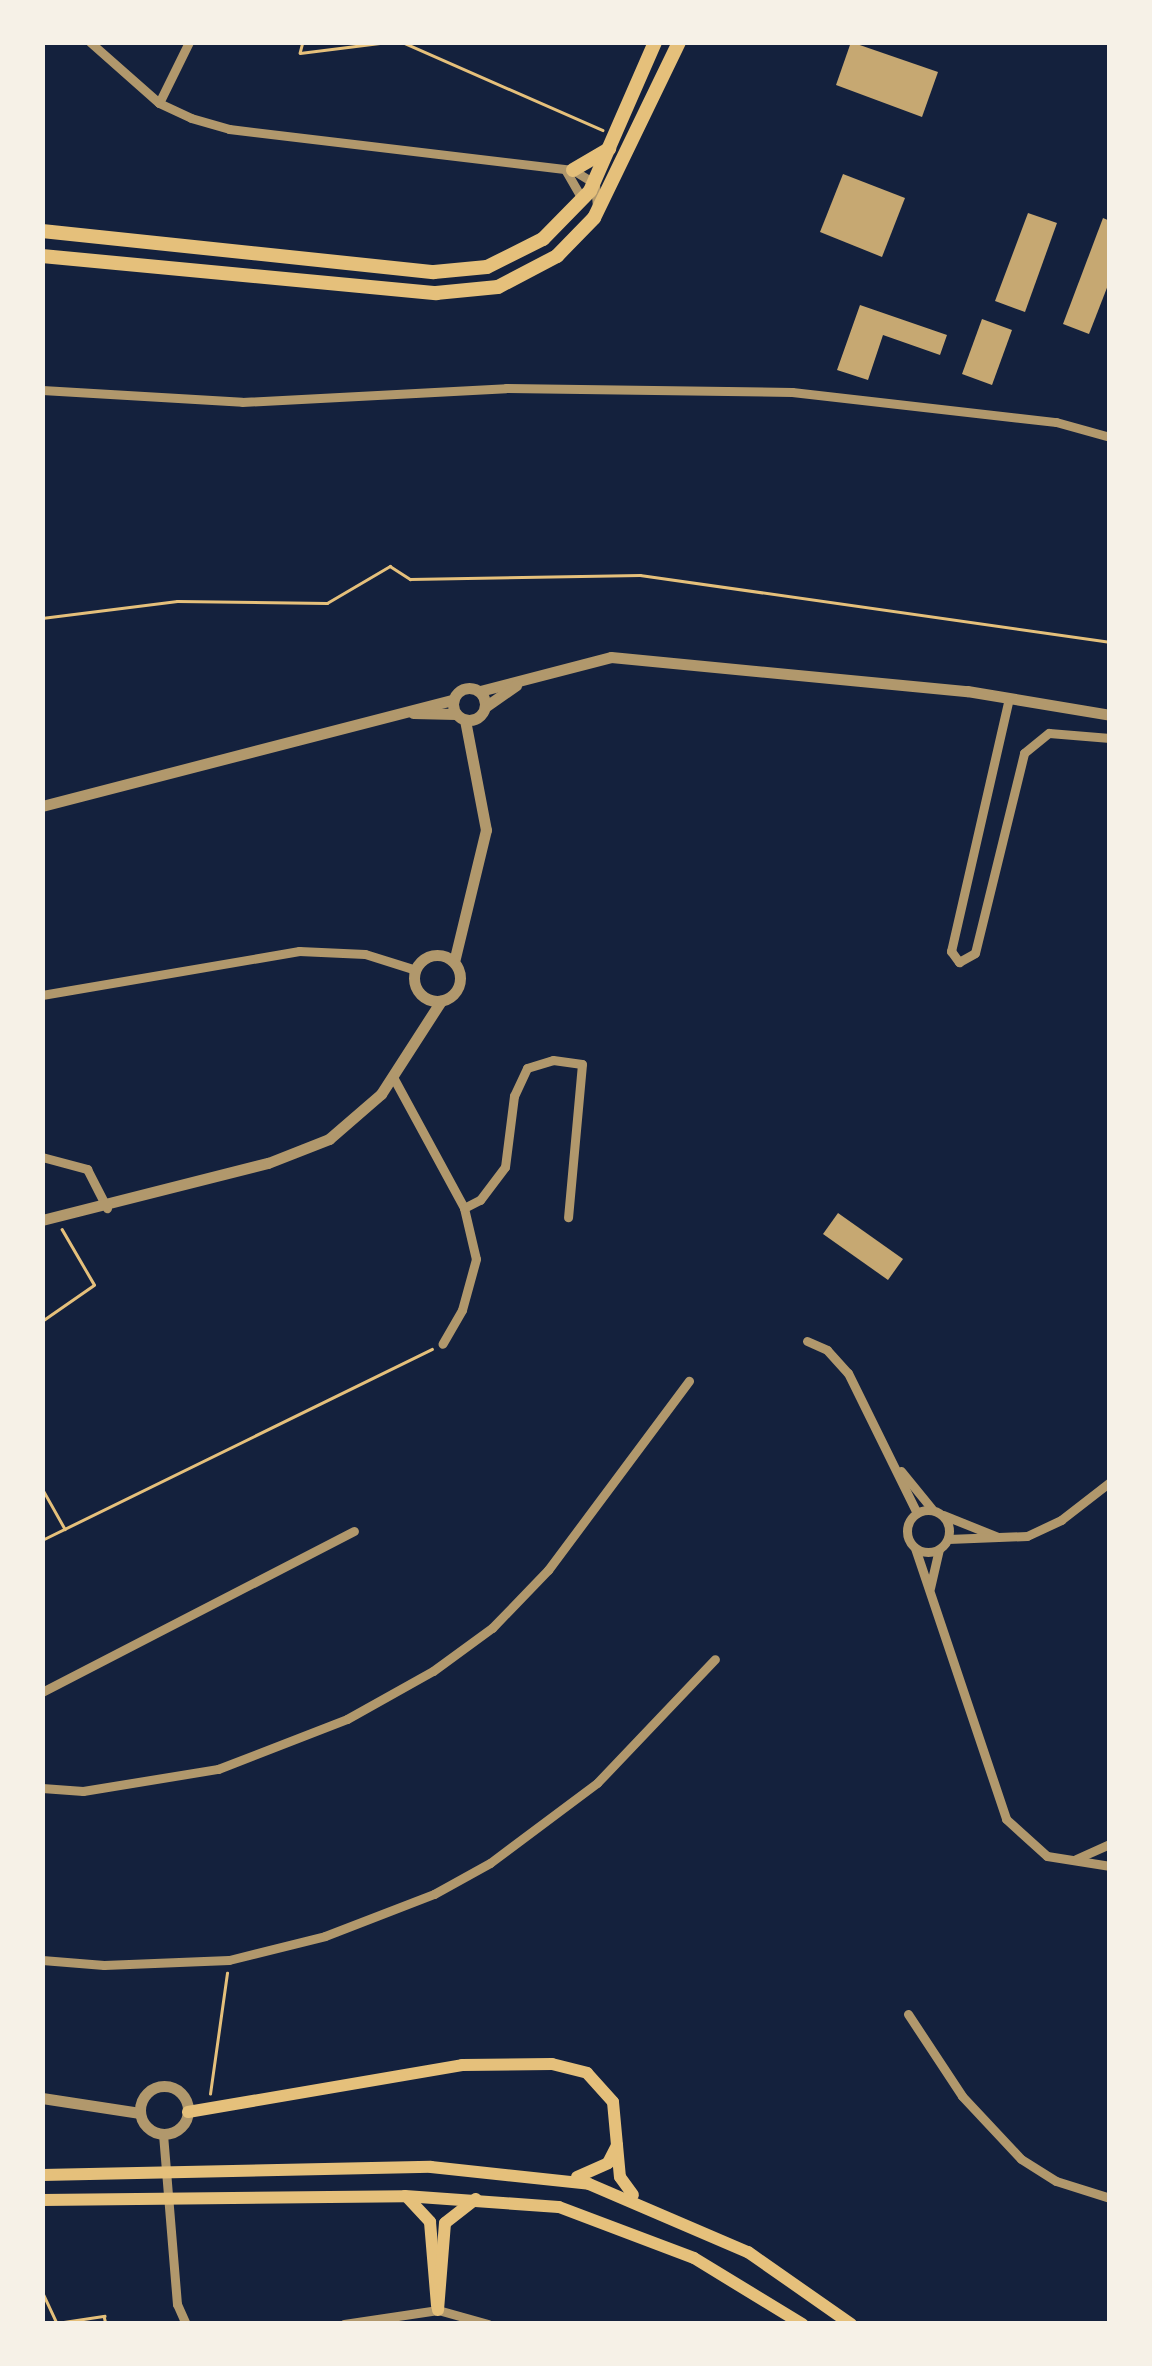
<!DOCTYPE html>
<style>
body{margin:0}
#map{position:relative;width:1152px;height:2366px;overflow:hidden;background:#14213d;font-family:Karla,sans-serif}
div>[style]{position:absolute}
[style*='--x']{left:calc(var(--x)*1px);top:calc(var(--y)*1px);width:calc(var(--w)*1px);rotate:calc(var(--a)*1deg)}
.building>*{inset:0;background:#c6a872}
.path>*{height:2.5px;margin:-1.25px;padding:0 1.25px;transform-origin:1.25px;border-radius:1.25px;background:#e5c07b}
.minor>*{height:9px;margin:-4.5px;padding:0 4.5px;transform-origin:4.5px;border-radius:4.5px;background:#b1986c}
.minor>.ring{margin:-4.5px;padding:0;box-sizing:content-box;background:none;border:9px solid #b1986c;border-radius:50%}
.tertiary>*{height:11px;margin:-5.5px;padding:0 5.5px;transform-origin:5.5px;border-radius:5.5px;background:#b1986c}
.tertiary>.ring{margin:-5.5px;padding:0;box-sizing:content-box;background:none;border:11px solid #b1986c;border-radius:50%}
.secondary>*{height:12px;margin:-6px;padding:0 6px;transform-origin:6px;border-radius:6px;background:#e5c07b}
.primary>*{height:14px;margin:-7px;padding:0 7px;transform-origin:7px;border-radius:7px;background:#e5c07b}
span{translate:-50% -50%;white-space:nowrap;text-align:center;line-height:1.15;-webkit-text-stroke:9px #f6f1e7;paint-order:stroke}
.frame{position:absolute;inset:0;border:45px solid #f6f1e7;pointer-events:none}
</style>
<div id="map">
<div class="building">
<div style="clip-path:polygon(851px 42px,938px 72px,922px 117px,836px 85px)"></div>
<div style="clip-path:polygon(843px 174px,905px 198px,882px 257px,820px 232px)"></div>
<div style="clip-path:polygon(1028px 213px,1057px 223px,1025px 312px,995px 301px)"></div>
<div style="clip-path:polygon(1103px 218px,1110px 221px,1110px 280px,1089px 334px,1063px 324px)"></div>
<div style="clip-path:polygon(860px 305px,947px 335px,940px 355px,883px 335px,868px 380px,837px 370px)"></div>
<div style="clip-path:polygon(982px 319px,1012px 330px,992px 385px,962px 374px)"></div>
<div style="clip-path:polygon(838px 1213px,903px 1259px,888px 1280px,823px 1234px)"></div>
</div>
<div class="path">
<div style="--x:303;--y:42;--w:11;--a:105"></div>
<div style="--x:300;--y:53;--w:88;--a:-7.2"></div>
<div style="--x:402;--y:42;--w:219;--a:23.7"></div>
<div style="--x:42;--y:618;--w:136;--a:-7.2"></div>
<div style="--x:177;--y:601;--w:150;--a:0.8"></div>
<div style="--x:327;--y:603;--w:73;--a:-30.4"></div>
<div style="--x:390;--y:566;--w:24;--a:33"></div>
<div style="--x:410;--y:579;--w:230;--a:-1"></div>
<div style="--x:640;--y:575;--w:475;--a:8.1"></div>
<div style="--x:42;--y:1321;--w:63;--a:-34.7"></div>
<div style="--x:94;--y:1285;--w:64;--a:-120.2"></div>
<div style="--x:42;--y:1488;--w:47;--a:60.7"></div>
<div style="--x:42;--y:1540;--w:434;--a:-26.1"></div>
<div style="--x:210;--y:2094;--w:122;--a:-82"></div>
<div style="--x:42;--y:2291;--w:35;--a:65"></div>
<div style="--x:57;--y:2323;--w:48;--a:-8.5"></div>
<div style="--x:104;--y:2316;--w:8;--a:76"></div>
</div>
<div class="minor">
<div style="--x:90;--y:42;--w:92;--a:41.5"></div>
<div style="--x:159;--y:103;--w:35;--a:25"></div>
<div style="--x:191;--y:118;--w:40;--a:16"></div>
<div style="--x:229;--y:129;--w:346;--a:6.8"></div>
<div style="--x:573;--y:170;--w:26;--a:32"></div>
<div style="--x:595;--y:184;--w:21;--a:85"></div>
<div style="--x:159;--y:103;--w:68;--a:-63.8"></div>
<div style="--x:566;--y:171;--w:32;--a:60"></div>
<div style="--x:42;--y:390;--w:200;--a:3.4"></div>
<div style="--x:242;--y:402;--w:264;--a:-3"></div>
<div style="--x:506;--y:388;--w:286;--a:0.8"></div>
<div style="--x:792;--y:392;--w:266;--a:6.5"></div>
<div style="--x:1056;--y:422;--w:56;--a:15.5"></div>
<div style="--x:1009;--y:698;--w:260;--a:102.9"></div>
<div style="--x:951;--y:951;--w:14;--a:54"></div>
<div style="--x:959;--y:962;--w:18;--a:-29"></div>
<div style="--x:975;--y:953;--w:206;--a:-76.2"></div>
<div style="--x:1024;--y:753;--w:32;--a:-39"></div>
<div style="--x:1049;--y:733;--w:61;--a:4.7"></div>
<div style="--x:42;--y:995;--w:261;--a:-9.7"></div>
<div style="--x:299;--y:951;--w:66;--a:2.6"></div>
<div style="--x:365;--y:954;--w:53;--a:17.4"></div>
<div style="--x:393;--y:1077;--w:149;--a:61.5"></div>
<div style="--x:464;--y:1208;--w:52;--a:76.8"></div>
<div style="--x:476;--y:1259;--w:53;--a:105.4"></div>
<div style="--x:462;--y:1310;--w:39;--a:120"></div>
<div style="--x:42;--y:1157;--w:47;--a:14.9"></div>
<div style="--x:87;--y:1169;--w:44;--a:62.9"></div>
<div style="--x:464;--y:1208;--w:18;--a:-27"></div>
<div style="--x:480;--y:1200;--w:41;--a:-52.9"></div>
<div style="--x:505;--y:1167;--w:72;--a:-82.8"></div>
<div style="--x:514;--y:1096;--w:31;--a:-65"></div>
<div style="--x:527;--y:1068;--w:27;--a:-17"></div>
<div style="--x:553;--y:1060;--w:29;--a:8"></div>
<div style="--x:582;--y:1064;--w:154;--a:95.2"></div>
<div style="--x:807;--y:1341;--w:22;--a:24"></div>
<div style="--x:827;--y:1350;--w:31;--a:48"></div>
<div style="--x:848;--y:1373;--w:156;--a:63.8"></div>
<div style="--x:901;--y:1471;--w:49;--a:50.8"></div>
<div class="ring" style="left:907px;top:1510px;width:33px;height:33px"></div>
<div style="--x:943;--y:1515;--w:59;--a:21.8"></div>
<div style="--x:948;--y:1539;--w:79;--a:-2.2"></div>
<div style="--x:1027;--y:1536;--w:38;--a:-25"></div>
<div style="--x:1061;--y:1520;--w:62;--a:-37.8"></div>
<div style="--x:915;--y:1548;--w:286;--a:71.4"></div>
<div style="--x:1006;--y:1819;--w:55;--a:42.1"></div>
<div style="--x:1047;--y:1856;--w:64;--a:9"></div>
<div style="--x:930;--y:1588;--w:39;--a:-77"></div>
<div style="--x:42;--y:1692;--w:351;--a:-27.3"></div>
<div style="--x:42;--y:1788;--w:41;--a:4.2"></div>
<div style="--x:83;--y:1791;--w:137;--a:-9.3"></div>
<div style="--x:218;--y:1769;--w:138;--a:-21.2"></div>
<div style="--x:347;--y:1719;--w:98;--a:-29.2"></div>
<div style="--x:433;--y:1671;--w:73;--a:-36.1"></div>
<div style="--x:492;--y:1628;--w:81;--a:-46"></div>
<div style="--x:548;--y:1570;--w:236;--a:-53.3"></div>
<div style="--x:1076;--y:1859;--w:37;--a:-24"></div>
<div style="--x:42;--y:1960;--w:62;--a:4.6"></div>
<div style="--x:104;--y:1965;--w:125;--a:-2.3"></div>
<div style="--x:229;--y:1960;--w:99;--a:-14"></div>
<div style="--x:325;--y:1936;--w:117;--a:-21.1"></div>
<div style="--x:434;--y:1894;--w:64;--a:-29"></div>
<div style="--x:490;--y:1863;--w:134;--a:-36.8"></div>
<div style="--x:597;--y:1783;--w:171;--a:-46.4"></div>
<div style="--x:908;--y:2014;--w:98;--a:56.6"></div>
<div style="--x:962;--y:2096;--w:86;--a:46.9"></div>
<div style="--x:1021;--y:2159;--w:41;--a:32.2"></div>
<div style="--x:1056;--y:2181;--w:57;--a:17.5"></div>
<div style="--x:163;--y:2134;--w:171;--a:85.3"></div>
<div style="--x:177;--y:2304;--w:22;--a:66"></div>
<div style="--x:344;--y:2324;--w:95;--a:-8.5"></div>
<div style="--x:438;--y:2310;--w:52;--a:15.6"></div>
</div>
<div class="tertiary">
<div class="ring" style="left:453px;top:688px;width:21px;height:21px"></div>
<div style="--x:480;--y:691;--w:135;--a:-14.5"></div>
<div style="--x:611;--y:657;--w:358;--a:5.5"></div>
<div style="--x:967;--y:691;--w:145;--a:9.5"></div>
<div style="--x:485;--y:707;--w:38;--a:-35"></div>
<div style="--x:413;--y:713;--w:43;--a:1.3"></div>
<div style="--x:42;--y:806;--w:424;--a:-14.5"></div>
<div class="ring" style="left:414px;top:955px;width:35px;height:35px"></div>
<div style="--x:454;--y:962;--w:136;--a:-76.4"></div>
<div style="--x:486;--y:830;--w:112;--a:-100.8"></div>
<div style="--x:42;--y:1220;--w:233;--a:-14.2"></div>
<div style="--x:268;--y:1163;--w:66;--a:-21.5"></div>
<div style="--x:329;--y:1139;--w:69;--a:-40.9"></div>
<div style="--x:381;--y:1094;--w:111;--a:-57.2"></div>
<div class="ring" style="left:140px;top:2086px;width:37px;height:37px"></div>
<div style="--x:42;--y:2098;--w:99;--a:8.7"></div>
</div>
<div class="secondary">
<div style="--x:188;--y:2112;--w:278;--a:-9.7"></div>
<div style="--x:462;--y:2065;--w:90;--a:-0.6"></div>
<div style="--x:552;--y:2064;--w:36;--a:14"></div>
<div style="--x:587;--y:2073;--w:39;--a:48"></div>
<div style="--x:613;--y:2102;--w:75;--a:84.7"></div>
<div style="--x:620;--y:2177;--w:22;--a:54"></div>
<div style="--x:42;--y:2175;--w:389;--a:-1.2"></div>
<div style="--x:431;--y:2167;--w:159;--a:6.1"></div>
<div style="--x:589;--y:2184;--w:173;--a:23.2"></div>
<div style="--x:748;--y:2252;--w:126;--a:35"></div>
<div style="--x:577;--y:2177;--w:34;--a:-24"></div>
<div style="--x:608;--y:2163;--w:20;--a:-63"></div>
<div style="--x:407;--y:2197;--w:34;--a:47"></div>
<div style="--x:430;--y:2222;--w:84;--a:85.2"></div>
<div style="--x:42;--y:2200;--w:363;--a:-0.6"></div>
<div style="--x:405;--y:2196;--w:154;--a:4.1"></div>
<div style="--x:559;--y:2207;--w:144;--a:20.7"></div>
<div style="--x:694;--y:2258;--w:127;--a:31.4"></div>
<div style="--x:438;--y:2310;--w:87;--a:-85.4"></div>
<div style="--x:445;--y:2223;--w:39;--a:-38"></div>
</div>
<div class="primary">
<div style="--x:573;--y:170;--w:42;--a:-30.3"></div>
<div style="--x:42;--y:231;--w:394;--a:6"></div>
<div style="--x:434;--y:272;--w:53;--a:-5.4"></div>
<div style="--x:487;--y:267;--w:63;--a:-26.6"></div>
<div style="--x:543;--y:239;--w:67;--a:-45.6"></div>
<div style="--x:590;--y:191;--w:163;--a:-66.4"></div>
<div style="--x:42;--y:256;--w:396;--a:5.4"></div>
<div style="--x:436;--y:293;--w:62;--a:-5.5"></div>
<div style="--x:498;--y:287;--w:67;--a:-27.7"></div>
<div style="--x:557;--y:256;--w:53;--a:-45.8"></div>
<div style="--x:594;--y:218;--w:195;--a:-64.2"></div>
</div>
<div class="frame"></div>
</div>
